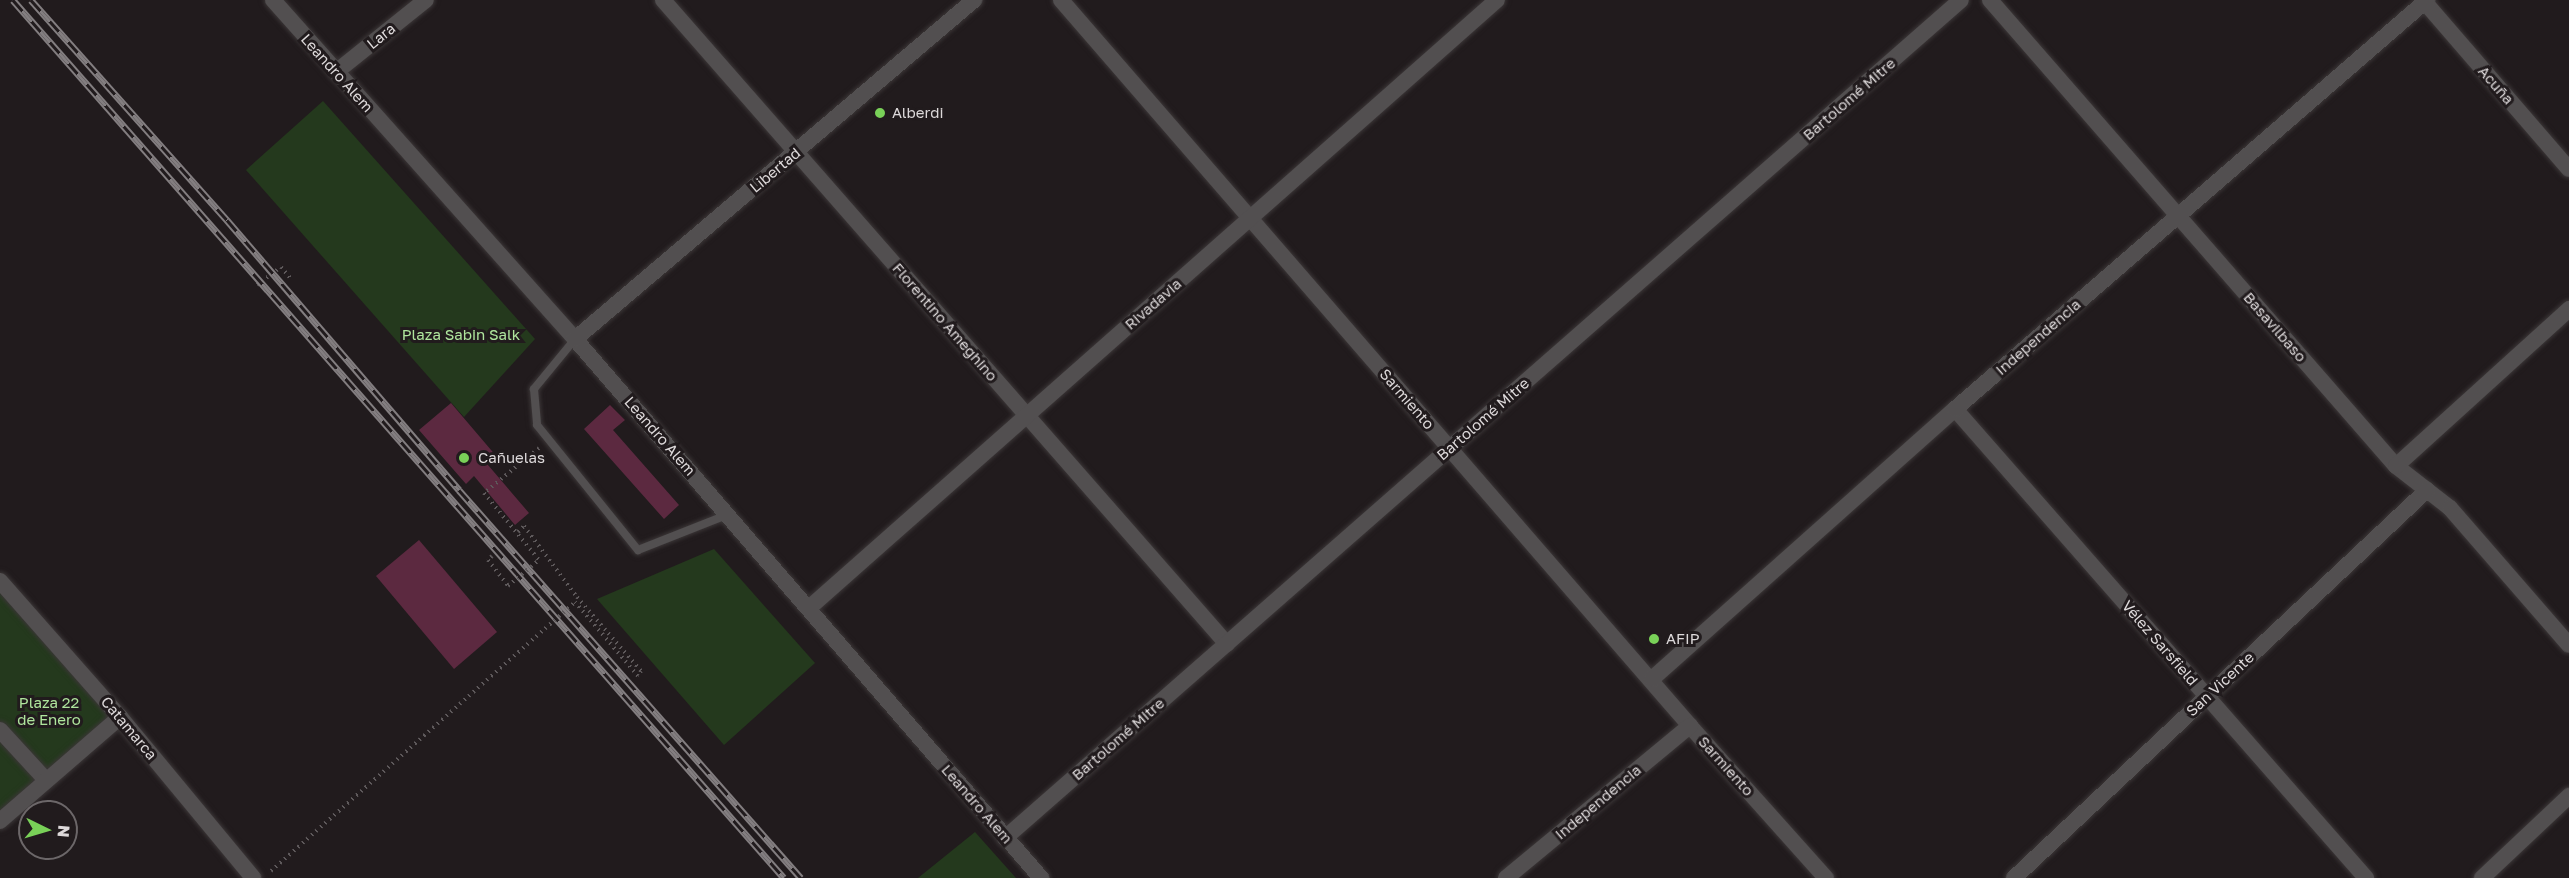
<!DOCTYPE html>
<meta charset="utf-8">
<style>
body{margin:0}
#map{position:relative;width:2569px;height:878px;overflow:hidden;background:#211b1d;font-family:"Golos Text",sans-serif}
div>[style]{position:absolute}
[style*='--x']{left:calc(var(--x)*1px);top:calc(var(--y)*1px);width:calc(var(--w)*1px);rotate:calc(var(--a)*1deg)}
.green>*{inset:0;background:#24391d}
.building>*{inset:0;background:#5c2940}
.path>*{height:4px;margin-top:-2px;transform-origin:0;background:repeating-linear-gradient(90deg,#5e595b 0 1.5px,transparent 0 6px)}
.roads{filter:drop-shadow(0 0 2px #3b3637) drop-shadow(0 0 2px #3b3637)}
.service>*{height:8px;margin:-4px;padding:0 4px;transform-origin:4px;border-radius:4px;background:#524f50}
.minor>*{height:16px;margin:-8px;padding:0 8px;transform-origin:8px;border-radius:8px;background:#524f50}
.tertiary>*{height:16px;margin:-8px;padding:0 8px;transform-origin:8px;border-radius:8px;background:#524f50}
.rail>*{height:7px;margin-top:-3.5px;transform-origin:0;background:repeating-linear-gradient(90deg,#211b1d 0 14px,#837e80 0 28px);box-sizing:border-box;border-block:2px solid #837e80}
.path-bridge>*{height:4px;margin-top:-2px;transform-origin:0;background:repeating-linear-gradient(90deg,#5e595b 0 1.5px,transparent 0 6px)}
.dots>*{width:16px;height:16px;translate:-50% -50%;box-sizing:border-box;border:3px solid #211b1d;border-radius:50%}
span{translate:-50% -50%;white-space:nowrap;text-align:center;line-height:1.15;-webkit-text-stroke:6px #211b1d;paint-order:stroke}
.street-label{font-size:15px;color:#ddd9da}
.poi-label{font-size:15px;color:#ddd9da}
.left{translate:0 -50%;text-align:left}
.park-label{font-size:15px;color:#afe59d}
.north{position:absolute;left:18px;top:800px;width:60px;height:60px;box-sizing:border-box;background:#211b1d;border:2px solid #6c6769;border-radius:50%;rotate:95deg;font-size:16px;font-weight:700;line-height:24px;text-align:center;color:#ddd9da}
.north::after{content:'';display:block;margin:auto;width:21px;height:27px;background:#79d158;clip-path:polygon(50% 0,100% 100%,50% 72%,0 100%)}
</style>
<div id="map">
<div class="green">
<div style="clip-path:polygon(323px 101px,535px 339px,464px 417px,246px 170px)"></div>
<div style="clip-path:polygon(714px 549px,815px 663px,724px 745px,597px 599px)"></div>
<div style="clip-path:polygon(0 581px,120px 717px,46px 780px,0 730px)"></div>
<div style="clip-path:polygon(0 737px,37px 779px,0 812px)"></div>
<div style="clip-path:polygon(975px 832px,1016px 878px,918px 878px)"></div>
</div>
<div class="building">
<div style="clip-path:polygon(451px 403px,497px 457px,488px 465px,529px 513px,515px 525px,474px 476px,466px 484px,419px 430px)"></div>
<div style="clip-path:polygon(610px 405px,625px 420px,613px 430px,679px 505px,664px 519px,584px 429px)"></div>
<div style="clip-path:polygon(419px 540px,497px 632px,454px 669px,376px 576px)"></div>
</div>
<div class="path">
<div style="--x:257;--y:285;--w:30;--a:-37"></div>
<div style="--x:281;--y:267;--w:16;--a:50"></div>
<div style="--x:539;--y:448;--w:71;--a:140.7"></div>
<div style="--x:484;--y:493;--w:87;--a:50.6"></div>
<div style="--x:518;--y:532;--w:8;--a:-45"></div>
<div style="--x:524;--y:526;--w:89;--a:53.3"></div>
<div style="--x:577;--y:597;--w:98;--a:49.1"></div>
<div style="--x:641;--y:671;--w:6;--a:121"></div>
<div style="--x:638;--y:676;--w:97;--a:-130.4"></div>
<div style="--x:492;--y:556;--w:6;--a:135"></div>
<div style="--x:488;--y:560;--w:33;--a:52"></div>
</div>
<div class="roads">
<div class="service">
<div style="--x:575;--y:339;--w:65;--a:129.4"></div>
<div style="--x:534;--y:389;--w:36;--a:85"></div>
<div style="--x:537;--y:425;--w:161;--a:51.1"></div>
<div style="--x:638;--y:550;--w:96;--a:-21.5"></div>
</div>
<div class="minor">
<div style="--x:663;--y:0;--w:856;--a:48.79"></div>
<div style="--x:1061;--y:0;--w:961;--a:49.09"></div>
<div style="--x:1690;--y:726;--w:204;--a:48.2"></div>
<div style="--x:1990;--y:0;--w:618;--a:48.94"></div>
<div style="--x:2396;--y:466;--w:68;--a:37.9"></div>
<div style="--x:2450;--y:508;--w:181;--a:49"></div>
<div style="--x:2423;--y:0;--w:223;--a:49.2"></div>
<div style="--x:1955;--y:409;--w:624;--a:48.77"></div>
<div style="--x:2396;--y:466;--w:234;--a:-42.2"></div>
<div style="--x:809;--y:608;--w:918;--a:-41.47"></div>
<div style="--x:1652;--y:679;--w:406;--a:-41.7"></div>
<div style="--x:1955;--y:409;--w:625;--a:-40.91"></div>
<div style="--x:0;--y:730;--w:68;--a:47.4"></div>
<div style="--x:0;--y:821;--w:159;--a:-40.9"></div>
<div style="--x:1005;--y:838;--w:1271;--a:-41.24"></div>
<div style="--x:1506;--y:878;--w:239;--a:-39.6"></div>
<div style="--x:2014;--y:878;--w:567;--a:-43.21"></div>
<div style="--x:2482;--y:878;--w:120;--a:-43.3"></div>
</div>
<div class="tertiary">
<div style="--x:273;--y:0;--w:454;--a:48.3"></div>
<div style="--x:575;--y:339;--w:713;--a:49.15"></div>
<div style="--x:336;--y:72;--w:115;--a:-38.7"></div>
<div style="--x:575;--y:339;--w:524;--a:-40.35"></div>
<div style="--x:0;--y:581;--w:181;--a:48.6"></div>
<div style="--x:120;--y:717;--w:209;--a:50.4"></div>
</div>
</div>
<div class="rail">
<div style="--x:13;--y:0;--w:1168;--a:48.71"></div>
<div style="--x:31;--y:0;--w:295;--a:48.3"></div>
<div style="--x:227;--y:220;--w:356;--a:49.3"></div>
<div style="--x:459;--y:490;--w:517;--a:48.61"></div>
</div>
<div class="path-bridge">
<div style="--x:508;--y:586;--w:40;--a:-40"></div>
<div style="--x:271;--y:871;--w:406;--a:-41.5"></div>
</div>
<div class="dots">
<div style="left:880px;top:113px;background:#79d158"></div>
<div style="left:464px;top:458px;background:#79d158"></div>
<div style="left:1654px;top:639px;background:#79d158"></div>
</div>
<div class="street-label">
<span style="left:381px;top:36px;rotate:-39deg">Lara</span>
<span style="left:337px;top:73px;rotate:48deg">Leandro Alem</span>
<span style="left:2496px;top:85px;rotate:49deg">Acuña</span>
<span style="left:1849px;top:99px;rotate:-41deg">Bartolomé Mitre</span>
<span style="left:775px;top:170px;rotate:-40deg">Libertad</span>
<span style="left:1153px;top:304px;rotate:-41deg">Rivadavia</span>
<span style="left:945px;top:322px;rotate:49deg">Florentino Ameghino</span>
<span style="left:2275px;top:327px;rotate:49deg">Basavilbaso</span>
<span style="left:2038px;top:337px;rotate:-41deg">Independencia</span>
<span style="left:1407px;top:399px;rotate:49deg">Sarmiento</span>
<span style="left:1483px;top:419px;rotate:-41deg">Bartolomé Mitre</span>
<span style="left:660px;top:436px;rotate:49deg">Leandro Alem</span>
<span style="left:2160px;top:643px;rotate:49deg">Vélez Sarsfield</span>
<span style="left:2220px;top:684px;rotate:-43deg">San Vicente</span>
<span style="left:129px;top:728px;rotate:50deg">Catamarca</span>
<span style="left:1118px;top:739px;rotate:-41deg">Bartolomé Mitre</span>
<span style="left:1726px;top:766px;rotate:48deg">Sarmiento</span>
<span style="left:1598px;top:802px;rotate:-40deg">Independencia</span>
<span style="left:977px;top:804px;rotate:49deg">Leandro Alem</span>
</div>
<div class="poi-label">
<span class="left" style="left:892px;top:113px">Alberdi</span>
<span class="left" style="left:478px;top:458px">Cañuelas</span>
<span class="left" style="left:1666px;top:639px">AFIP</span>
</div>
<div class="park-label">
<span style="left:461px;top:335px">Plaza Sabin Salk</span>
<span style="left:49px;top:711px">Plaza 22<br>de Enero</span>
</div>
<div class="north">N</div>
</div>
